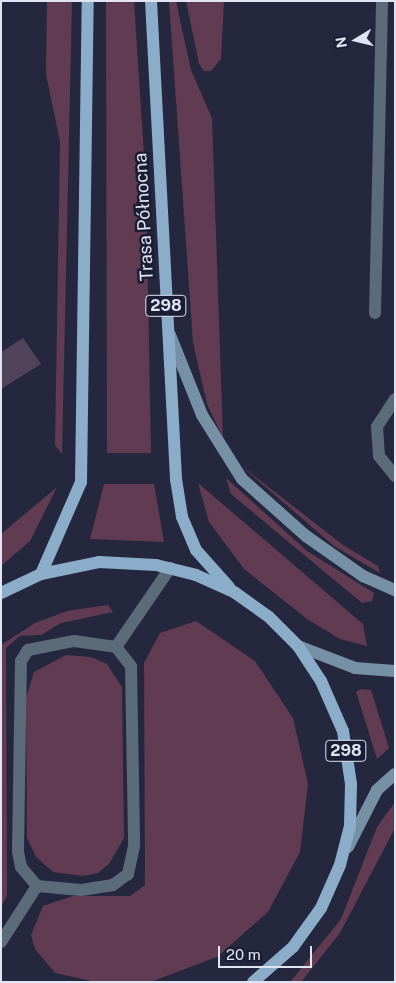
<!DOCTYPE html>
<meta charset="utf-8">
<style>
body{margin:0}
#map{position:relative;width:396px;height:983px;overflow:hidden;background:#24273e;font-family:"Public Sans",sans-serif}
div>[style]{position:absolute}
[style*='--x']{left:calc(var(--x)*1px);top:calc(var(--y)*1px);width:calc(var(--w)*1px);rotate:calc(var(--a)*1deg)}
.green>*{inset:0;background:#603b52}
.building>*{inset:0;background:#51435b}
.service>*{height:12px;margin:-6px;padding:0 6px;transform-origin:6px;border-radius:6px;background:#5b6b79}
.secondary>*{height:12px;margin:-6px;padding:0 6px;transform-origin:6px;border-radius:6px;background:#7690a6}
.primary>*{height:12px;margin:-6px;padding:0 6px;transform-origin:6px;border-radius:6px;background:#8badc9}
span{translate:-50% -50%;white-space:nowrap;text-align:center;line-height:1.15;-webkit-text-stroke:5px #1b1d34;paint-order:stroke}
.shield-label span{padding:1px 4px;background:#1b1d34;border:1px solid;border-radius:4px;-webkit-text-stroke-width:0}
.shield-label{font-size:16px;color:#e1e4f3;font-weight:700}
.street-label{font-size:18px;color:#e1e4f3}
.frame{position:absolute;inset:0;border:2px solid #e1e4f3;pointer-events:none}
.north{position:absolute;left:331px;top:15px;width:50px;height:50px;-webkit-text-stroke:4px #1b1d34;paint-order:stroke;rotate:261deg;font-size:14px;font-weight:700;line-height:20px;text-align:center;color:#e1e4f3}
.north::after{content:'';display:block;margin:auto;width:18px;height:22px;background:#e1e4f3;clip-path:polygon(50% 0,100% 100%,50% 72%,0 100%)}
.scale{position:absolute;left:218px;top:946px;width:94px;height:22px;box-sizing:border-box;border:2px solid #e1e4f3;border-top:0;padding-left:6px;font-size:15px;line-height:18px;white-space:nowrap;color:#e1e4f3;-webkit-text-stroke:4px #1b1d34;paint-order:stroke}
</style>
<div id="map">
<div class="green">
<div style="clip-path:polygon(47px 1px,72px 1px,62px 454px,55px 445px,60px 142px,46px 74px)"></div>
<div style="clip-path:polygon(106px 1px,134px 1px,146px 186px,151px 453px,107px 453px)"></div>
<div style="clip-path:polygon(169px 1px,176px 1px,191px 70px,212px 118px,223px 438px,207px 404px,193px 343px)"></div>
<div style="clip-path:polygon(186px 1px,224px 1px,221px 59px,211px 71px,204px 71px,199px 64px)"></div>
<div style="clip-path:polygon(239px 464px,343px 545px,378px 566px,380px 573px,334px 546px)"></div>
<div style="clip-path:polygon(226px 478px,307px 551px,374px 593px,372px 601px,362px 603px,231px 494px)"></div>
<div style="clip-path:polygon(198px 483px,363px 624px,367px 646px,340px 639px,307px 619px,244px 569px,209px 522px)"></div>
<div style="clip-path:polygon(104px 484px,154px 484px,164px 542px,90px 539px)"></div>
<div style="clip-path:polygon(57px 487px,30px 541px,1px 566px,1px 534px)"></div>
<div style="clip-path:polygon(108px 605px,113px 612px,61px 623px,41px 635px,20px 636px,6px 648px,7px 896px,1px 907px,1px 645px,35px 623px,67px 611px)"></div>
<div style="clip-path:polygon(196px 621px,255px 661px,293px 718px,308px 784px,300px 852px,268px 912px,217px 957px,153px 981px,96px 982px,55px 973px,35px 949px,31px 935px,43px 906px,73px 896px,130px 896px,145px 885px,144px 663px,160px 633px)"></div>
<div style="clip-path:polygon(66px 655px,91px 657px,107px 664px,122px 687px,124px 838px,109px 864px,98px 873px,83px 876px,53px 872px,36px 857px,27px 838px,26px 698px,34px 672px)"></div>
<div style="clip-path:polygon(361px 689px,371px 690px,389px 748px,377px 759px,356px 692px)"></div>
<div style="clip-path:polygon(395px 802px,395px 828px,340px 933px,301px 982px,290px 982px,341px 919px,377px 827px)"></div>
</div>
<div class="building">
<div style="clip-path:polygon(23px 338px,41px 364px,1px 389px,1px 352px)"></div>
</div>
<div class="service">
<div style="--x:375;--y:313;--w:312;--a:-88.7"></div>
<div style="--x:395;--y:399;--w:33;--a:123"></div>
<div style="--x:377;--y:427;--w:29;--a:86"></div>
<div style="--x:379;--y:456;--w:26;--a:51"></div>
<div style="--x:74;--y:641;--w:42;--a:8.1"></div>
<div style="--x:116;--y:647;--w:24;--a:52"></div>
<div style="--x:131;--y:666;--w:180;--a:89"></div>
<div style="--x:134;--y:846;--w:29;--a:102"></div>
<div style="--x:128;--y:874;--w:19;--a:144"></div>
<div style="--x:113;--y:885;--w:32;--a:171"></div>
<div style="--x:81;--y:890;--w:44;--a:-174.8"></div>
<div style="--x:37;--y:886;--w:25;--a:-130"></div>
<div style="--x:21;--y:867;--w:16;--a:-101"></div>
<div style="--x:18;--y:851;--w:190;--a:-89.1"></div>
<div style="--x:21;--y:661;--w:13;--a:-58"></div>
<div style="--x:28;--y:650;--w:47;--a:-11.1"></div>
<div style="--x:116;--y:647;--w:96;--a:-55.6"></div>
<div style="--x:1;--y:942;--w:67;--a:-57.3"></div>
</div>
<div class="secondary">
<div style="--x:170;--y:335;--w:86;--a:68.2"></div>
<div style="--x:202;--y:415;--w:75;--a:58"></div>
<div style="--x:242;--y:479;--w:86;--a:41.7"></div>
<div style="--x:306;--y:536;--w:70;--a:35.1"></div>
<div style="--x:363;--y:576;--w:35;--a:24"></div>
<div style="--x:298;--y:646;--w:61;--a:21.1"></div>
<div style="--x:355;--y:668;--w:40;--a:4.3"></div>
<div style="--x:348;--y:847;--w:64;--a:-63"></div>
<div style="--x:377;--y:790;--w:24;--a:-42"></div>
</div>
<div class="primary">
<div style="--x:151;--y:1;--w:479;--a:87"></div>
<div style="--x:176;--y:479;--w:38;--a:81"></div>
<div style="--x:182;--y:517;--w:36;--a:67"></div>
<div style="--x:196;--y:550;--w:50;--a:48.3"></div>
<div style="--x:41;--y:574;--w:100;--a:-66.5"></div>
<div style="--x:81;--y:482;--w:481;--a:-89.2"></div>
<div style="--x:1;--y:593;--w:44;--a:-25.4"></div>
<div style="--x:41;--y:574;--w:59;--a:-11.7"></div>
<div style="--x:99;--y:562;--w:57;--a:3"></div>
<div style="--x:156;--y:565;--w:41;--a:14"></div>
<div style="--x:196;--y:575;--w:42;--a:24.1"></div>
<div style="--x:234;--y:592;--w:43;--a:35.5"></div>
<div style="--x:269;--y:617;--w:41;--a:45"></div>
<div style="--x:298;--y:646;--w:42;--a:56.7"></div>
<div style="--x:321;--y:681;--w:55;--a:66.3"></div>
<div style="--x:343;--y:731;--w:54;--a:81.4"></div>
<div style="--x:351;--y:784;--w:42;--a:91.4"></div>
<div style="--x:350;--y:826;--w:40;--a:104.4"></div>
<div style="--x:340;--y:865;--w:47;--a:113.8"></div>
<div style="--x:321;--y:908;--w:48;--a:125.7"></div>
<div style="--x:293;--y:947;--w:53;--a:138.8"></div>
</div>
<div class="shield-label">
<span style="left:166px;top:306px">298</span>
<span style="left:346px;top:751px">298</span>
</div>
<div class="street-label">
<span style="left:144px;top:217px;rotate:-93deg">Trasa Północna</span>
</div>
<div class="frame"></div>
<div class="north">N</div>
<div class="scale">20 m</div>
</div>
